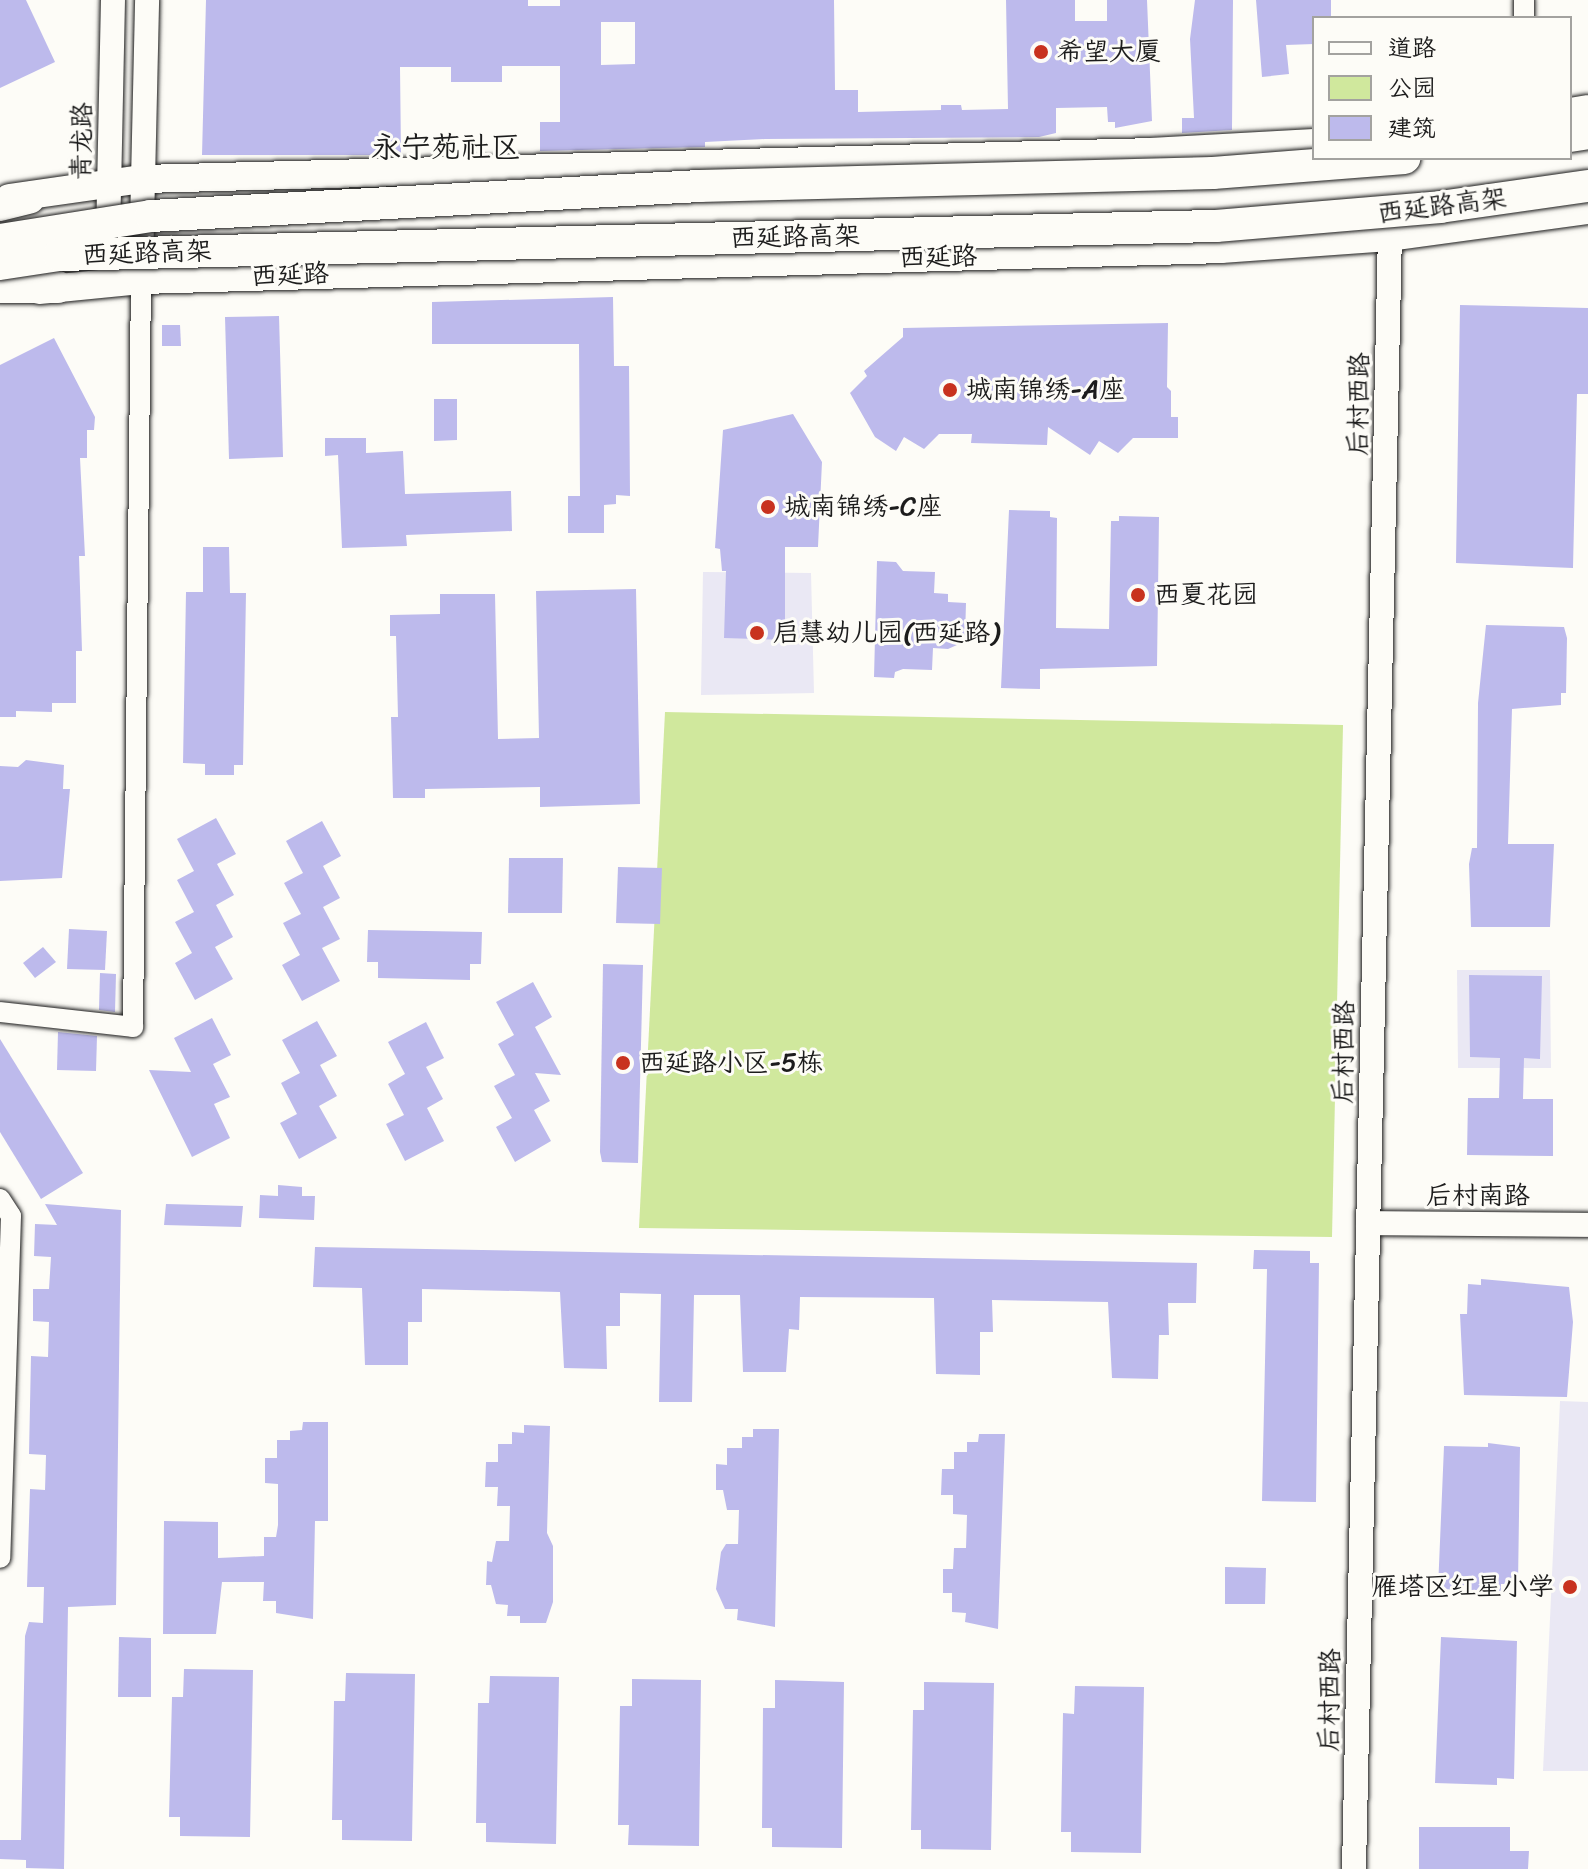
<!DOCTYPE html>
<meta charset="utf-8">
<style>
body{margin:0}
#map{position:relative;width:1588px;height:1869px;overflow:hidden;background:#fdfcf7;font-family:Sriracha,"LXGW WenKai TC",sans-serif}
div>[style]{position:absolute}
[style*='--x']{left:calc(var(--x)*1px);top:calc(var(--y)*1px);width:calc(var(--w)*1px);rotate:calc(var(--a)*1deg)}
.built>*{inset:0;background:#eae8f4}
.green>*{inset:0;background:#d0e89d}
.building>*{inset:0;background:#bdbaec}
.roads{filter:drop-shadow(0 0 2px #1c1c1c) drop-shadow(0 0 2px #1c1c1c)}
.minor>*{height:20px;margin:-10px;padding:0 10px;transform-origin:10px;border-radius:10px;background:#fdfcf7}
.tertiary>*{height:24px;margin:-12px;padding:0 12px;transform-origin:12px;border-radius:12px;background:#fdfcf7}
.secondary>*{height:28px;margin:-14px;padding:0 14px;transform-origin:14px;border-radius:14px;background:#fdfcf7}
.trunk>*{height:32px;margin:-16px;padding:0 16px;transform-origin:16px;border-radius:16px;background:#fdfcf7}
.bridges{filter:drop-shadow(0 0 2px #1c1c1c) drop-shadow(0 0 2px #1c1c1c)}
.trunk-bridge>*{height:32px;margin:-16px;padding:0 16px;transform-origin:16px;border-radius:16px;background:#fdfcf7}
.dots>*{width:22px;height:22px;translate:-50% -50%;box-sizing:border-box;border:4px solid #fdfcf7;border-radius:50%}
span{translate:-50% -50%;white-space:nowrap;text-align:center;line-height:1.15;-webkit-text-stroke:6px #fdfcf7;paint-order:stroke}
.poi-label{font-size:26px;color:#1c1c1c}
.left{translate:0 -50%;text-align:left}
.right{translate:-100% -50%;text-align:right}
.street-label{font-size:26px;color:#1c1c1c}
.quarter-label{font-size:30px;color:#1c1c1c}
.legend{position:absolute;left:1312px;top:16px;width:260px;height:144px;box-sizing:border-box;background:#fdfcf7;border:2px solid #a3a29f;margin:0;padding:10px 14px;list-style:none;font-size:24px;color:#1c1c1c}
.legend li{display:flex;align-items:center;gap:16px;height:40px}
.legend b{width:40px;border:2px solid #a3a29f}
</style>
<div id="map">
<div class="built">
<div style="clip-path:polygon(703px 572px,811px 573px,814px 693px,701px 695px)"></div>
<div style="clip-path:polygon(1457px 970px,1550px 970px,1551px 1068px,1458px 1068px)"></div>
<div style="clip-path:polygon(1560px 1401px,1588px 1402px,1588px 1771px,1543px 1771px)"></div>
</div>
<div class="green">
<div style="clip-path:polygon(665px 712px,1343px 725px,1332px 1237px,639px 1228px)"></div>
</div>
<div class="building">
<div style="clip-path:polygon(0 0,26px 0,55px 62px,0 88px)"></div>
<div style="clip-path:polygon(evenodd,206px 0,528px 0,528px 6px,560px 6px,560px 0,834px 0,835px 90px,858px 90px,858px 112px,941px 110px,941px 105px,961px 105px,962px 110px,1008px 109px,1006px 0,1075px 0,1075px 21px,1107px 21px,1107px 0,1147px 0,1152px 121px,1115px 128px,1115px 122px,1108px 122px,1107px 107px,1056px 108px,1056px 133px,1039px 137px,765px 139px,705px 142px,705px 147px,540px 151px,540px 122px,560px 122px,560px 66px,502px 66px,502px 82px,451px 82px,451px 67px,400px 67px,401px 155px,202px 155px,206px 0,601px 22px,635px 22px,635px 64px,601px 65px,601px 22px)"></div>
<div style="clip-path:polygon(1195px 0,1233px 0,1232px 130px,1182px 133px,1182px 118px,1194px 118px,1190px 39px)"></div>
<div style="clip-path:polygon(1256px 0,1331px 0,1331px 18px,1314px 18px,1314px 44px,1286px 45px,1289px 74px,1262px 77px)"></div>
<div style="clip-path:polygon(613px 297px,614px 366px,629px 366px,630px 496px,616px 495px,616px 504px,604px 505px,604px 533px,568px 533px,568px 496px,580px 496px,579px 344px,432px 344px,432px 302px)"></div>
<div style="clip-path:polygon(1460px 305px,1588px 308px,1588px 394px,1577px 394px,1573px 568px,1456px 563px)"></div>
<div style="clip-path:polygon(279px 316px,283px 457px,229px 459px,225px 317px)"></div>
<div style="clip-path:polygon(1168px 323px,1167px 387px,1171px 391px,1171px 417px,1178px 417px,1178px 438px,1133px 438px,1118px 453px,1099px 441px,1090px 455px,1048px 427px,1047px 445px,971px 443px,972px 434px,939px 434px,924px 449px,904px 437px,896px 451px,875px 437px,850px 393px,867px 376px,864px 371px,903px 337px,903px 328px)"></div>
<div style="clip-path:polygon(162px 325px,180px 325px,181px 346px,162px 346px)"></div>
<div style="clip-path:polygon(54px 338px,95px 417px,94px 430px,87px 430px,87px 458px,80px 458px,85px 556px,79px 556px,82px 651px,76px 651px,76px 703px,52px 703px,52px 712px,16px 711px,16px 717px,0 717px,0 365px)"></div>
<div style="clip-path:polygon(434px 399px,457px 399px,457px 440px,434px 441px)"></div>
<div style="clip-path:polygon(793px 414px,822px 462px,818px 547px,785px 547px,785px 640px,724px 638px,726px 571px,722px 571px,720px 549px,715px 548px,723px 430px)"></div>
<div style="clip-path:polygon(325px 438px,366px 438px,366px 453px,403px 451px,405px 494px,511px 491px,512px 531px,406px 535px,407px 546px,342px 548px,338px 455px,325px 456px)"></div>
<div style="clip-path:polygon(1009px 510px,1050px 511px,1050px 517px,1057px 518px,1056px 628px,1109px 629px,1111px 521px,1119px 521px,1119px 516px,1159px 517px,1157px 666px,1040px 669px,1040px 689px,1001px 688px)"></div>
<div style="clip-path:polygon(203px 547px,229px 547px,230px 593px,246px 593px,243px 765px,234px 765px,234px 775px,205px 775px,205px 764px,183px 763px,186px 592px,203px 592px)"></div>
<div style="clip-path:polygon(877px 561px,896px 562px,903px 571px,935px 572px,934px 593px,948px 594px,948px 602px,966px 603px,965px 638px,957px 638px,957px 645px,948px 649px,933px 648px,932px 670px,903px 669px,895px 672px,894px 678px,874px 677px)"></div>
<div style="clip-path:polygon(636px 589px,640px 804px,540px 807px,540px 787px,425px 789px,425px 798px,393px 798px,391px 717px,398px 717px,396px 636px,390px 636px,390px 615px,440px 614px,440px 594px,495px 594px,498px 739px,539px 738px,536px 591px)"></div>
<div style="clip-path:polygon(1486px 625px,1564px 627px,1567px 638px,1566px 693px,1561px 693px,1561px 705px,1512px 709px,1508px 844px,1554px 844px,1550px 927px,1471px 927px,1469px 864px,1472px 848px,1477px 848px,1478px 703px)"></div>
<div style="clip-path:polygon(26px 760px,64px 765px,63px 789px,70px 789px,62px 878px,0 881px,0 766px,18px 767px)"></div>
<div style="clip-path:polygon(216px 818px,236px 854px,217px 864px,234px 895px,216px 905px,233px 937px,215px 947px,233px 979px,195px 1000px,175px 963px,192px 953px,175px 922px,194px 912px,177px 880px,194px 871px,177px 839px)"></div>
<div style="clip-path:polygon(322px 821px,341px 856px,323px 866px,340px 898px,323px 907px,340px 939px,322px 948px,340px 981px,302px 1001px,282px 965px,300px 955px,283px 923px,301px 914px,284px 883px,303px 873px,286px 841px)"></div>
<div style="clip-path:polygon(509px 858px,563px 858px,562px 913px,508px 913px)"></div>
<div style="clip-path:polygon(618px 867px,662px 868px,660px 924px,616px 923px)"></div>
<div style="clip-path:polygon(69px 929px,107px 931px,105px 970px,67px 969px)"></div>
<div style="clip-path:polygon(368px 930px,482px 932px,481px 964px,470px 964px,470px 980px,378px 978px,378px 962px,367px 962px)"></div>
<div style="clip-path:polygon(43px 947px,56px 962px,35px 978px,23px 963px)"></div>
<div style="clip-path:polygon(603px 964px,643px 965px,638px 1163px,602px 1162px,600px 1152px)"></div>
<div style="clip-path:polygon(100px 973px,116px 974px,115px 1012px,99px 1010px)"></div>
<div style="clip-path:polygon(1469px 975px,1542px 976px,1540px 1059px,1524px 1058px,1523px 1099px,1553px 1099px,1553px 1156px,1467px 1155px,1468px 1098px,1499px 1098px,1500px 1058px,1470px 1057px)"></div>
<div style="clip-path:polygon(533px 982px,552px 1017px,535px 1027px,561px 1075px,535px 1073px,550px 1101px,534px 1110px,551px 1141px,515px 1162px,496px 1127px,512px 1118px,494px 1086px,515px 1075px,498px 1044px,514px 1035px,496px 1002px)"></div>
<div style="clip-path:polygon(212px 1018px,231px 1055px,213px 1064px,230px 1097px,214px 1104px,230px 1138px,192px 1157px,149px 1070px,191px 1072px,174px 1038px)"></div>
<div style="clip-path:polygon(317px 1021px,337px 1056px,320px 1065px,337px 1096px,319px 1106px,337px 1138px,299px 1159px,280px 1123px,297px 1114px,281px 1083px,300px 1073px,282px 1040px)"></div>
<div style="clip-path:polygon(426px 1022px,444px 1058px,426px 1067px,443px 1099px,427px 1108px,444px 1141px,405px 1161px,386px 1124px,404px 1115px,388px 1084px,405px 1074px,388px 1042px)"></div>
<div style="clip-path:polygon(58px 1032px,97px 1036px,96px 1071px,57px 1070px)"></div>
<div style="clip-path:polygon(0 1039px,83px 1173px,41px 1199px,0 1132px)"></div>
<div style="clip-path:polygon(278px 1185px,302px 1187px,302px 1196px,315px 1196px,314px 1220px,259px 1218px,260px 1195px,278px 1196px)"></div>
<div style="clip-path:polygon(45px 1204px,121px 1210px,116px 1605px,68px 1607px,64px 1869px,26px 1868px,26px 1860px,0 1859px,0 1840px,21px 1840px,25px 1636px,29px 1622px,43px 1623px,44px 1587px,27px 1587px,30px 1489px,45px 1490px,46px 1455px,29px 1454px,31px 1356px,48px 1357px,49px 1322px,33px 1321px,33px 1289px,49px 1289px,51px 1257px,34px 1256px,35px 1224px,57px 1225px)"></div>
<div style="clip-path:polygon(166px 1204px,243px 1206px,241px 1227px,164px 1225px)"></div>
<div style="clip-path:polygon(315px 1247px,1197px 1263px,1196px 1303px,1168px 1303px,1169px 1335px,1159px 1335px,1158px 1379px,1112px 1378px,1108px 1302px,992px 1300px,993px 1332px,980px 1332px,980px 1375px,936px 1374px,934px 1298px,800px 1297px,799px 1330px,789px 1329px,786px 1372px,743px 1372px,740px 1295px,694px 1295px,692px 1402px,659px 1402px,661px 1294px,620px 1293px,620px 1326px,606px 1326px,607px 1369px,564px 1368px,560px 1292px,422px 1289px,422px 1322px,408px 1322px,408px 1365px,365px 1365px,362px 1288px,313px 1287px)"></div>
<div style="clip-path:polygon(1254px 1250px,1310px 1251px,1310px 1263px,1319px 1263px,1316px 1502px,1262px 1501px,1267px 1269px,1253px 1269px)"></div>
<div style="clip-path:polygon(1481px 1279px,1569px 1287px,1573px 1322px,1567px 1397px,1464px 1395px,1460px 1314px,1467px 1314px,1468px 1284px,1481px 1285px)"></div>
<div style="clip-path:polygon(303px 1422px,328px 1422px,328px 1521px,315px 1521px,313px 1619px,276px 1613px,276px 1601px,263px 1601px,264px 1582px,222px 1582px,216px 1634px,163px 1634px,164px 1521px,218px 1522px,218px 1558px,264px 1556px,264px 1537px,276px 1537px,278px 1525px,278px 1484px,265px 1483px,265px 1458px,277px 1458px,277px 1440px,290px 1440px,290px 1431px,302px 1430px)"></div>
<div style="clip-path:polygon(524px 1425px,550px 1426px,547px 1533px,553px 1546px,553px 1602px,546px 1623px,520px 1623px,520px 1616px,507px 1616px,508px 1605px,496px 1604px,491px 1585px,486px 1585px,487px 1561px,492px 1562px,496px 1541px,509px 1541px,510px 1506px,497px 1506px,498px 1487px,485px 1487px,486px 1462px,498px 1462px,498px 1444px,512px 1444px,512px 1432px,524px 1433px)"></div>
<div style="clip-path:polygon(753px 1429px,779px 1429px,775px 1627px,737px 1620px,738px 1609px,725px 1609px,716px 1589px,721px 1552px,726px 1544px,738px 1544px,739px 1510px,727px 1510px,723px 1490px,716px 1490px,716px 1464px,727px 1465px,727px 1448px,742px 1448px,742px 1437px,753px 1437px)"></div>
<div style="clip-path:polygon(979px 1434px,1005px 1434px,998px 1629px,965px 1622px,966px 1613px,952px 1612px,952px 1593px,943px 1593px,943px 1569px,953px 1569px,954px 1548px,966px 1548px,967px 1515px,953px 1514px,953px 1495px,941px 1495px,942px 1469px,954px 1469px,954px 1452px,967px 1452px,967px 1442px,978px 1442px)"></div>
<div style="clip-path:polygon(1488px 1443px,1520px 1447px,1518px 1584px,1501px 1584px,1501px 1591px,1438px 1589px,1444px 1446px,1488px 1447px)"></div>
<div style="clip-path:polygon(1225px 1567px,1266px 1568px,1265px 1604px,1225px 1604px)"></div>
<div style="clip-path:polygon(119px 1637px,151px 1638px,151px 1697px,118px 1697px)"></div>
<div style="clip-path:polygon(1441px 1637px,1517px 1641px,1514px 1779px,1497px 1778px,1497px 1785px,1435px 1783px)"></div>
<div style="clip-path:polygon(184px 1669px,253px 1670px,250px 1837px,180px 1836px,180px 1817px,169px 1817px,172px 1697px,183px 1697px)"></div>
<div style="clip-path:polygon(346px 1673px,415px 1674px,412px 1841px,342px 1840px,342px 1820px,332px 1820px,334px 1701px,345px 1701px)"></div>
<div style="clip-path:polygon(490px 1676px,559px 1677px,556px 1844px,486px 1842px,486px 1823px,476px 1823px,478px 1703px,489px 1703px)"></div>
<div style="clip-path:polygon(632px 1679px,701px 1680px,699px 1846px,628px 1845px,629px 1825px,618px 1825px,620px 1706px,632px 1706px)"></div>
<div style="clip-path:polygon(775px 1680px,844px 1682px,842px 1848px,772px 1847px,772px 1828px,762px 1828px,763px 1708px,775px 1708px)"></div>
<div style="clip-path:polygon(924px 1682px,994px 1683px,991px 1850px,921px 1849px,921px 1830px,911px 1830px,913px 1710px,924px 1710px)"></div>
<div style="clip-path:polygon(1075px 1686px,1144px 1687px,1141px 1853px,1071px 1852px,1071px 1832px,1061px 1832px,1063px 1713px,1074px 1714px)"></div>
<div style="clip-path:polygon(1419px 1827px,1510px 1827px,1510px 1851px,1529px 1851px,1528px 1869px,1419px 1869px)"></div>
</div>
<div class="roads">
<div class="minor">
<div style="--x:1524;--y:18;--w:18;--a:-90"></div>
<div style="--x:0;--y:1012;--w:134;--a:6.4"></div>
<div style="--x:133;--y:1027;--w:747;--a:-89.39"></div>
<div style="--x:0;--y:1199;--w:20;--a:57"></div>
<div style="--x:11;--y:1216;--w:342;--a:91.8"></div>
</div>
<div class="tertiary">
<div style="--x:108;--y:238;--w:238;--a:-88.8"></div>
<div style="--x:141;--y:269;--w:269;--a:-88.7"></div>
<div style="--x:1368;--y:1223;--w:220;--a:0.5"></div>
<div style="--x:1354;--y:1869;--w:1632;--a:-88.74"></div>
</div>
<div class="secondary">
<div style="--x:1570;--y:112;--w:18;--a:-9"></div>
<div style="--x:9;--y:198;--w:135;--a:-8.1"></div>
<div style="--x:143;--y:179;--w:1008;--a:-1.53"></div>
<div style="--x:1151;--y:152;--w:163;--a:-3.2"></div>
<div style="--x:39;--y:290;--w:102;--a:-5.6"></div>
<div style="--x:141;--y:280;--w:1080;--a:-1.64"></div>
<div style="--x:1221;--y:249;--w:169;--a:-4.1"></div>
<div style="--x:1390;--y:237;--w:200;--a:-7.8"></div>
</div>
<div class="trunk">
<div style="--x:1570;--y:136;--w:18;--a:-9"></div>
<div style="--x:0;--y:205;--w:30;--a:-14"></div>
<div style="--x:0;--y:287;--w:58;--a:0"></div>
</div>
</div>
<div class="bridges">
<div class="trunk-bridge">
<div style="--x:0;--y:240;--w:153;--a:-9"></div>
<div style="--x:151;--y:216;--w:549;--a:-3.13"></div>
<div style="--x:699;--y:186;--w:514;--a:-1.45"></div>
<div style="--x:1213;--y:173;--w:192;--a:-4.5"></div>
<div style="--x:0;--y:264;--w:60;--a:-8.7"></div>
<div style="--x:59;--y:255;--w:1157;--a:-1.44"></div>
<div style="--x:1216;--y:226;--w:225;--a:-4.8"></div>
<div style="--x:1440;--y:207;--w:149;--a:-8.1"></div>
</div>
</div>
<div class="dots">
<div style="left:1041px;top:52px;background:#c8321e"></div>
<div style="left:950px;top:390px;background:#c8321e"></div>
<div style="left:768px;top:507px;background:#c8321e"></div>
<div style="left:1138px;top:595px;background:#c8321e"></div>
<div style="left:757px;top:633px;background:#c8321e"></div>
<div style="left:623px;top:1063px;background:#c8321e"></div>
<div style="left:1570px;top:1587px;background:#c8321e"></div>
</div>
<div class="poi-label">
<span class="left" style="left:1057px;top:52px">希望大厦</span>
<span class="left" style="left:966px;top:390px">城南锦绣-A座</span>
<span class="left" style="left:784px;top:507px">城南锦绣-C座</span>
<span class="left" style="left:1154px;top:595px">西夏花园</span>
<span class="left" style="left:773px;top:633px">启慧幼儿园(西延路)</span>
<span class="left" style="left:639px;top:1063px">西延路小区-5栋</span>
<span class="right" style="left:1554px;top:1587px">雁塔区红星小学</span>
</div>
<div class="street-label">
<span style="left:82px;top:141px;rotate:-89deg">青龙路</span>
<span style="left:1442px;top:206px;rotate:-7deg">西延路高架</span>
<span style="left:795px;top:237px;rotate:-1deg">西延路高架</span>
<span style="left:147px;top:253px;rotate:-2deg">西延路高架</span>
<span style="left:938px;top:257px;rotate:-1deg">西延路</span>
<span style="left:290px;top:275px;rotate:-2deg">西延路</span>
<span style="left:1359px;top:404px;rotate:-89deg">后村西路</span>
<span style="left:1344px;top:1052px;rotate:-89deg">后村西路</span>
<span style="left:1478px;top:1196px">后村南路</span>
<span style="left:1330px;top:1700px;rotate:-89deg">后村西路</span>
</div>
<div class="quarter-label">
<span style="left:446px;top:147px">永宁苑社区</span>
</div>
<ul class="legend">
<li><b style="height:10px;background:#fdfcf7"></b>道路</li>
<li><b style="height:22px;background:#d0e89d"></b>公园</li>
<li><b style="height:22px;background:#bdbaec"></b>建筑</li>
</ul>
</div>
